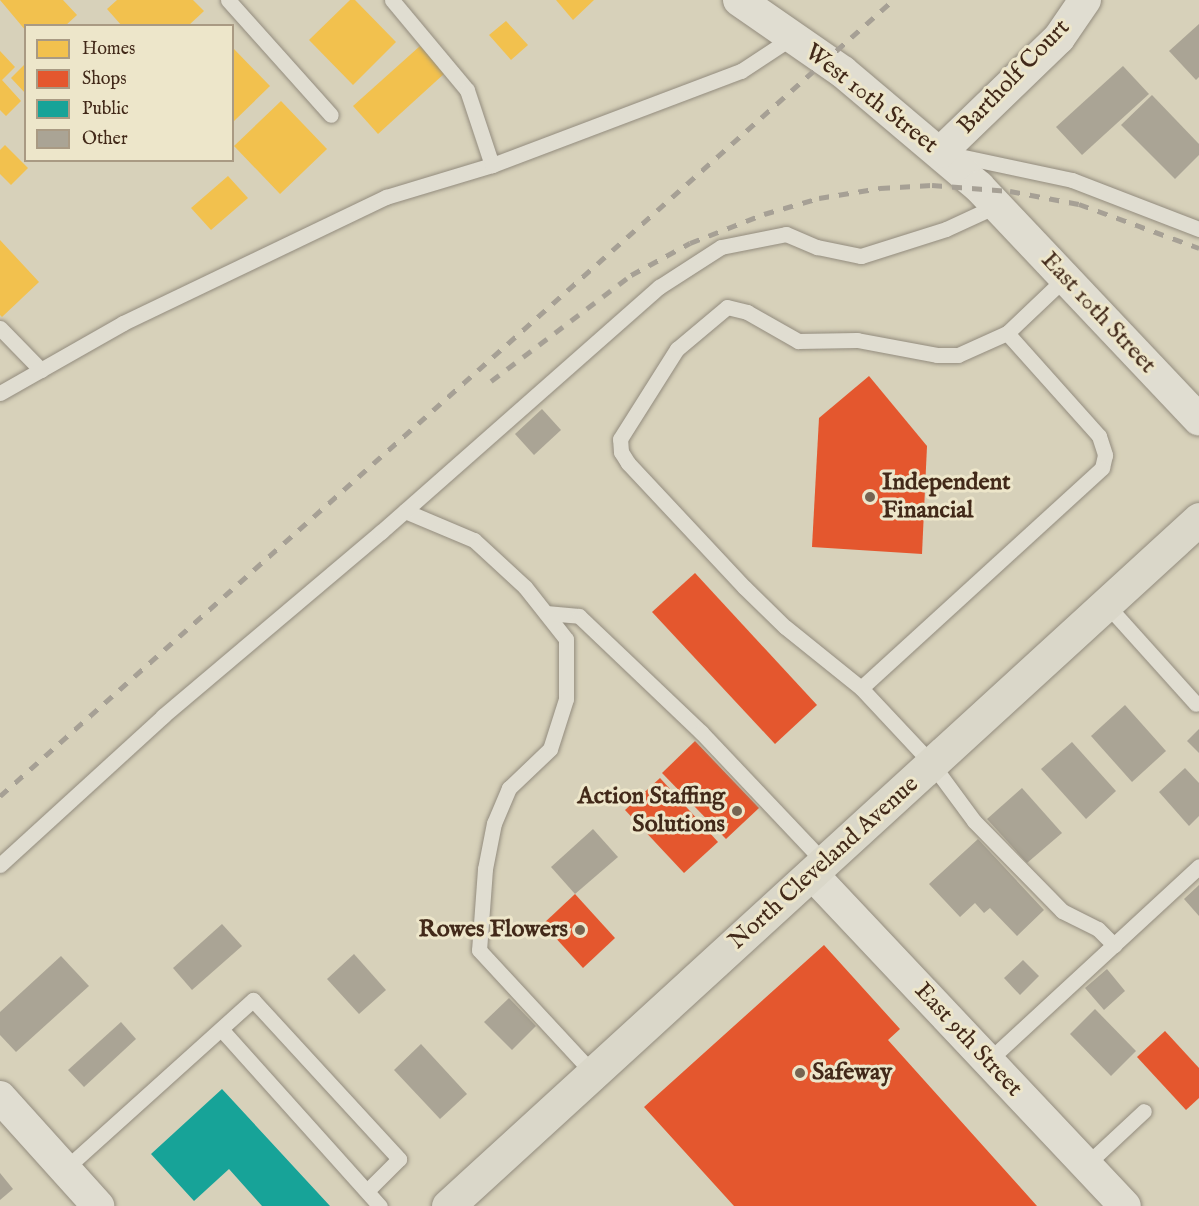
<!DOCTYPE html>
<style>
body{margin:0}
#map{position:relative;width:1199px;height:1206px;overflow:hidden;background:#d7d1ba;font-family:"IM FELL English",serif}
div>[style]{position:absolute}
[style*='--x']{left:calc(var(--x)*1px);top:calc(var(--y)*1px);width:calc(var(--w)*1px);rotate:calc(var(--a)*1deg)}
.homes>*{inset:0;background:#f2c14e}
.shops>*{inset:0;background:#e4572e}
.public>*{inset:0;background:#17a398}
.building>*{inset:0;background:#aaa495}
.roads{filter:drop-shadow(0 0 2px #938c7e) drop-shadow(0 0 2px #938c7e)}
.lane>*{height:15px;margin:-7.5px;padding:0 7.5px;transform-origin:7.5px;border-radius:7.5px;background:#e0ddd1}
.street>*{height:32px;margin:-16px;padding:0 16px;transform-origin:16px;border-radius:16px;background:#e0ddd1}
.highway>*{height:33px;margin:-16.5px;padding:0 16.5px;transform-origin:16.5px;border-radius:16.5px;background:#dad7c9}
.rail>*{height:4.5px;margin-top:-2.25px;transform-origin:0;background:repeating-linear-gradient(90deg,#a6a095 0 10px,transparent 0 20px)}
.dots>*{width:16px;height:16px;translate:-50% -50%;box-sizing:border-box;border:3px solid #ede6ca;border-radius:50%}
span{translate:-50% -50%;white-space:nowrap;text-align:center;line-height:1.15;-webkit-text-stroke:6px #ede6ca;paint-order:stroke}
.street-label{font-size:24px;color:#422919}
.poi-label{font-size:24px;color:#422919;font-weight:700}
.left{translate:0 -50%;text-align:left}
.right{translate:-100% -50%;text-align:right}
.legend{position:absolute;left:24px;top:24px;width:210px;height:138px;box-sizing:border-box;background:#ede6ca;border:2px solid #a99a83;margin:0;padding:8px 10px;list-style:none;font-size:18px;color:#422919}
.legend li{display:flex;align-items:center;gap:12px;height:30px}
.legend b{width:30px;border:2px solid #a99a83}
</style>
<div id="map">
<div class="homes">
<div style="clip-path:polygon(0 0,63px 0,77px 15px,65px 26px,26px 26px,26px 31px)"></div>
<div style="clip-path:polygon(117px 0,193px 0,204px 11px,188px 26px,122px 26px,107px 9px)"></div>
<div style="clip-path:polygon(350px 0,355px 0,396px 42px,353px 85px,309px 40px)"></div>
<div style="clip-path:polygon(556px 0,594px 0,573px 20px)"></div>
<div style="clip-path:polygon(506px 21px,528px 45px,511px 60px,489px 35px)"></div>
<div style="clip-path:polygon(420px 46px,445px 73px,378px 134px,353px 106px)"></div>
<div style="clip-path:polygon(232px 47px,270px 86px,232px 123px)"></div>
<div style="clip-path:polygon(0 51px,15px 67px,2px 80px,21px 101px,6px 116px,0 110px)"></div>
<div style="clip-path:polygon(26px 63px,26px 94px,11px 78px)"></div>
<div style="clip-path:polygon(281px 101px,327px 149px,280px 194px,234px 146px)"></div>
<div style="clip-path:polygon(5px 145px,28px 168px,11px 185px,0 174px,0 150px)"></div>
<div style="clip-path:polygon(228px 176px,248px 198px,211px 230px,191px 208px)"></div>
<div style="clip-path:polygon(0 240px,39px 282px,2px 317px,0 315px)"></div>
</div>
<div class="shops">
<div style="clip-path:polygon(869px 376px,927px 446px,922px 554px,812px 547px,819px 418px)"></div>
<div style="clip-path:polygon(695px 573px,817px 705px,775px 744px,652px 612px)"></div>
<div style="clip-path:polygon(695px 741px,759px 808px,726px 839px,662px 773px)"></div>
<div style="clip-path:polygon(660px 778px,718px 842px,684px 873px,625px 810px)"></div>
<div style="clip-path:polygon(575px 894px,615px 938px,583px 968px,543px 924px)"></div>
<div style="clip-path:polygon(824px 945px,900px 1029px,888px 1040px,1037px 1206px,734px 1206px,644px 1107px)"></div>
<div style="clip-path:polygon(1165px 1031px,1199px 1068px,1199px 1098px,1186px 1110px,1137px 1057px)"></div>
</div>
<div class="public">
<div style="clip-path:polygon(222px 1089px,330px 1206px,262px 1206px,229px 1169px,194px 1201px,151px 1154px)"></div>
</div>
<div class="building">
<div style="clip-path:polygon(1199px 24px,1199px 77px,1196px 80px,1169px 51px)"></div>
<div style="clip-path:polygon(1123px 66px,1149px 94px,1082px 155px,1056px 127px)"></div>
<div style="clip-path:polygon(1152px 95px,1199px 144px,1199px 155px,1175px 179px,1121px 125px)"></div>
<div style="clip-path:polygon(542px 409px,561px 430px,534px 455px,515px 434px)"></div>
<div style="clip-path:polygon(1125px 705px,1166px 751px,1132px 782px,1091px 736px)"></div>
<div style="clip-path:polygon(1199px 729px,1199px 753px,1187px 741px)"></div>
<div style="clip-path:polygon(1072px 742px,1116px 791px,1086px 819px,1041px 769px)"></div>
<div style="clip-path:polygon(1185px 768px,1199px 783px,1199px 816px,1189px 826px,1159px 792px)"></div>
<div style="clip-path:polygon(1022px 788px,1062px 833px,1027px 863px,987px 819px)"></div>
<div style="clip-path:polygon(593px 829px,618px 857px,575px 894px,551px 867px)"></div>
<div style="clip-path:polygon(978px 839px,1044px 910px,1017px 936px,990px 908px,984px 913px,975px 903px,960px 917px,929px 884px)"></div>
<div style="clip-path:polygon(1199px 885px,1199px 916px,1184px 899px)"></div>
<div style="clip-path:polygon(222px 924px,242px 946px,192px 990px,173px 968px)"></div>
<div style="clip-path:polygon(354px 954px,386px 990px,359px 1014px,327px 979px)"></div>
<div style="clip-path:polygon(61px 956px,89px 986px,16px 1052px,0 1035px,0 1012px)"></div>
<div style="clip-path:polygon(1023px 960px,1039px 976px,1020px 995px,1004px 978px)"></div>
<div style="clip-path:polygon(1107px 969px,1125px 991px,1104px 1010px,1085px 988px)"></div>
<div style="clip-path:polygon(509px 998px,536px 1026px,512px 1050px,484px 1022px)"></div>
<div style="clip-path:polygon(1095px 1009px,1136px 1051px,1111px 1076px,1070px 1034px)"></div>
<div style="clip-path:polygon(121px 1022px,136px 1039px,84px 1087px,68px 1070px)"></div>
<div style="clip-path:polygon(421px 1044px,467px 1094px,440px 1119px,394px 1070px)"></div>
<div style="clip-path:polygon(0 1173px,13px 1189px,0 1200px)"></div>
</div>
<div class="roads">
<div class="lane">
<div style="--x:228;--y:0;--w:154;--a:48.2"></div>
<div style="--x:392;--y:0;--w:117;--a:50.2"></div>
<div style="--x:467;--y:90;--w:79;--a:71.6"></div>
<div style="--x:950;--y:154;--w:125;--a:12"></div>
<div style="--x:1072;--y:180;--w:136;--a:21.1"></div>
<div style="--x:1065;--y:278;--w:80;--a:136.5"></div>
<div style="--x:1007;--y:333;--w:138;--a:48.2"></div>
<div style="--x:1099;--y:436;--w:20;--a:72"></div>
<div style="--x:1105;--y:455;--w:13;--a:103"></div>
<div style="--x:1102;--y:468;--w:326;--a:137.6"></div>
<div style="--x:861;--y:688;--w:104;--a:46.9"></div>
<div style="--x:932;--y:764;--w:71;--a:53.6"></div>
<div style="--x:974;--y:821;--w:126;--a:45.6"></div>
<div style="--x:1062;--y:911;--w:40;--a:26.6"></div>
<div style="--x:1098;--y:929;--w:23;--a:45"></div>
<div style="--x:0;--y:328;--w:59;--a:45.7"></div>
<div style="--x:0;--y:393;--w:142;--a:-29.6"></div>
<div style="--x:123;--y:323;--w:292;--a:-25.6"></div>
<div style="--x:386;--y:197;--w:111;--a:-16.8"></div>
<div style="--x:492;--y:165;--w:266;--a:-20.7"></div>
<div style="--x:741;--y:71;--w:60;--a:-33.4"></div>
<div style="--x:405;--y:511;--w:75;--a:22.8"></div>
<div style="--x:474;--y:540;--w:69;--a:42.7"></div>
<div style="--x:525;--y:587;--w:66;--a:51.7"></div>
<div style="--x:566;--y:639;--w:60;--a:90"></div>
<div style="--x:566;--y:699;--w:52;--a:107.7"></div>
<div style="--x:550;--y:749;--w:57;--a:136.4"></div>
<div style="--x:509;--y:788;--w:38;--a:113"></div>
<div style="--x:494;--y:823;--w:47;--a:101.1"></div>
<div style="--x:485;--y:869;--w:81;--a:94.2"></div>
<div style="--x:479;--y:950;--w:166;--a:47.2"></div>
<div style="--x:1107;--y:605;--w:133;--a:48"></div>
<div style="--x:546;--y:613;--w:33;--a:5"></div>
<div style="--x:579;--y:616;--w:168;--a:43.6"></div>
<div style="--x:701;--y:732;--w:179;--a:46.6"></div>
<div style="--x:861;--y:688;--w:97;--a:-141.2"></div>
<div style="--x:785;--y:627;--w:57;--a:-135.7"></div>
<div style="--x:744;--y:587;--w:170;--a:-133.1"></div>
<div style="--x:628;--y:463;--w:13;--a:-122"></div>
<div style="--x:621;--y:452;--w:13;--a:-94"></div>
<div style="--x:620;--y:439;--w:107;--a:-57.7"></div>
<div style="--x:677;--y:349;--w:65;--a:-40"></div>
<div style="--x:727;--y:307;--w:21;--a:14"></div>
<div style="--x:747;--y:312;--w:59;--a:29.6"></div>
<div style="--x:798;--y:341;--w:59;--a:-1"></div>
<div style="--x:857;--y:340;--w:81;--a:10.6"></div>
<div style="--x:937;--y:355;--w:21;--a:0"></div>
<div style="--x:958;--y:355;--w:54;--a:-24.2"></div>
<div style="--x:0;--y:865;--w:221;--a:-42.4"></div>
<div style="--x:163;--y:716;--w:285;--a:-40.2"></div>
<div style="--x:381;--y:532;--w:371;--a:-41.4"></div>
<div style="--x:659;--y:287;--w:74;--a:-32.8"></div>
<div style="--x:721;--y:247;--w:66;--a:-11.3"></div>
<div style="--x:786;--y:234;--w:34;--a:23"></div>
<div style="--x:817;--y:247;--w:45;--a:11.6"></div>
<div style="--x:861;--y:256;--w:89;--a:-17.6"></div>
<div style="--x:946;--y:229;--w:57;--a:-24.8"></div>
<div style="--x:221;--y:1029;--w:238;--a:48.1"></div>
<div style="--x:988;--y:1061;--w:287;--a:-42.7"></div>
<div style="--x:1086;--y:1165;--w:79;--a:-43"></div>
<div style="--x:65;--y:1169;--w:253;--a:-42"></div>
<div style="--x:253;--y:1000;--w:216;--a:47.4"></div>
<div style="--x:399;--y:1159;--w:45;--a:135"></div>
</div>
<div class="street">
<div style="--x:739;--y:0;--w:126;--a:34.7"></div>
<div style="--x:843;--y:72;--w:178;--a:40.2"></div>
<div style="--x:979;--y:187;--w:320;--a:46.6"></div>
<div style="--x:941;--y:152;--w:164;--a:-44"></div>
<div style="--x:1059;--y:38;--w:46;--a:-55.6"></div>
<div style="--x:812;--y:874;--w:456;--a:46.7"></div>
<div style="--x:0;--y:1097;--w:147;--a:48"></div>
</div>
<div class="highway">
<div style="--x:448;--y:1206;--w:1018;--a:-42.45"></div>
</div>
</div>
<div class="rail">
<div style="--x:491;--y:381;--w:176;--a:-37.1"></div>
<div style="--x:631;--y:275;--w:67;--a:-28.5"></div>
<div style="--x:690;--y:243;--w:79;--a:-21.4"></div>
<div style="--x:764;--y:214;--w:57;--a:-16.2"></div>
<div style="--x:819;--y:198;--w:62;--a:-9.3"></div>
<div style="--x:880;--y:188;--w:52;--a:-3.3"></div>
<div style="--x:932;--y:185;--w:78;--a:4.4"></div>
<div style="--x:1010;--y:191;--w:70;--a:10.7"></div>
<div style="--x:1079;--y:204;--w:128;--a:20.1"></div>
<div style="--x:0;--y:796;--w:1196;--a:-41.71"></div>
</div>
<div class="dots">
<div style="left:870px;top:497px;background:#766451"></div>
<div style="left:737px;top:811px;background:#766451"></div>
<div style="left:580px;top:930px;background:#766451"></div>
<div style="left:800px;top:1073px;background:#766451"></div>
</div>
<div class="street-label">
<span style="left:1014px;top:77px;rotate:-46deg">Bartholf Court</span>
<span style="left:871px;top:99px;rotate:38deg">West 10th Street</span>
<span style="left:1098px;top:313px;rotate:47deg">East 10th Street</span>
<span style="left:824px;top:863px;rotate:-42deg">North Cleveland Avenue</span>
<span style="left:968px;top:1040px;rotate:47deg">East 9th Street</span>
</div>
<div class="poi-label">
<span class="left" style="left:882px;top:497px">Independent<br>Financial</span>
<span class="right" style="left:725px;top:811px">Action Staffing<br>Solutions</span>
<span class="right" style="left:568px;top:930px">Rowes Flowers</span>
<span class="left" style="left:812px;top:1073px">Safeway</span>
</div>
<ul class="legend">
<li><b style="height:16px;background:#f2c14e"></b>Homes</li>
<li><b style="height:16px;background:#e4572e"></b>Shops</li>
<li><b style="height:16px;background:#17a398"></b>Public</li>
<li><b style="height:16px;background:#aaa495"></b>Other</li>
</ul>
</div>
